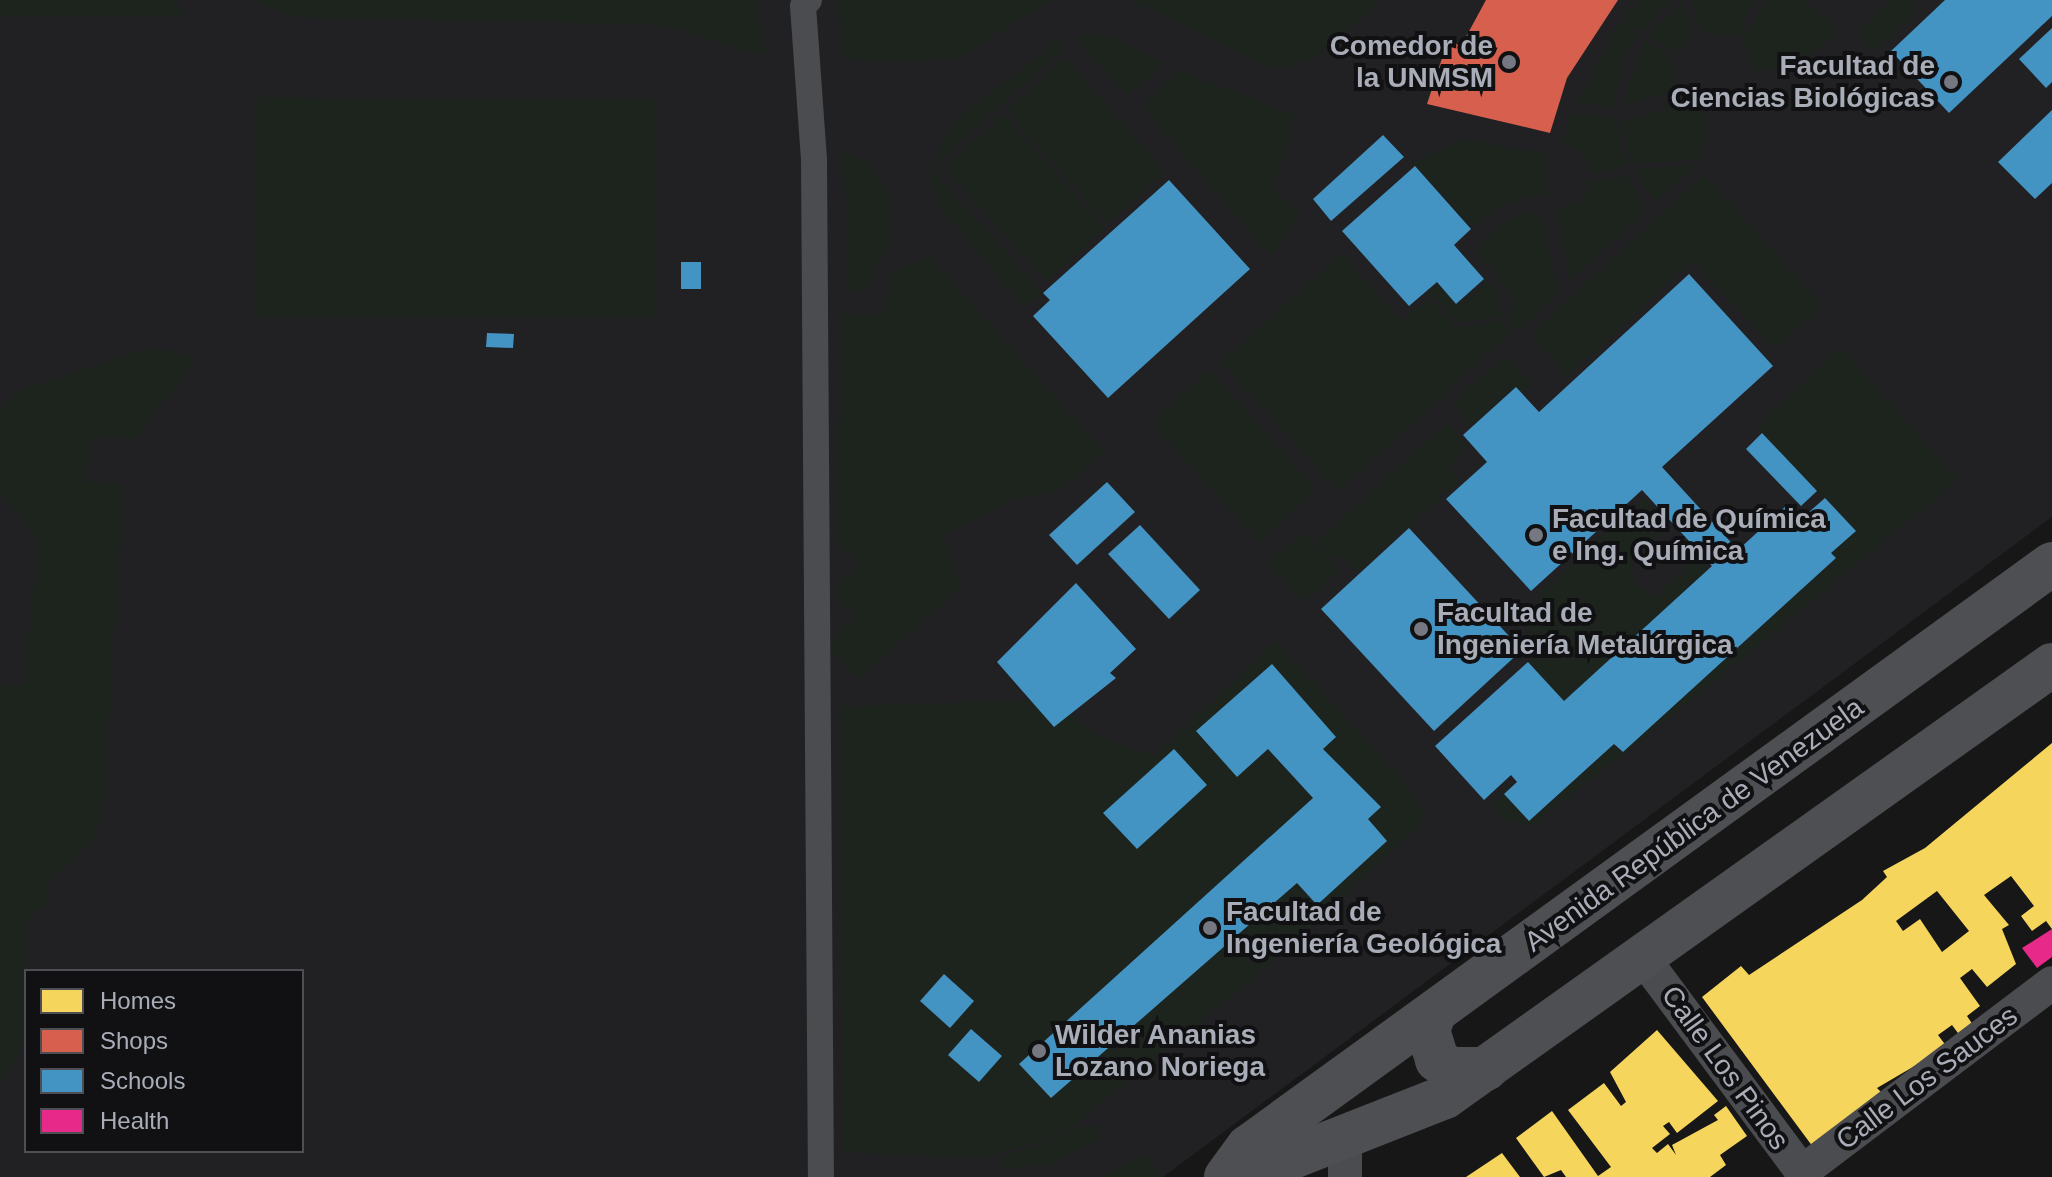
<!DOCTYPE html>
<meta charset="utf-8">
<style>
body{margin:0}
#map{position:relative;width:2052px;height:1177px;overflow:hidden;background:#171717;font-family:Arial,sans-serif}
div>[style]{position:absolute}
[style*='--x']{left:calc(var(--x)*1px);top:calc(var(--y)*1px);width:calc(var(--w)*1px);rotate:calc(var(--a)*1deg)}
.built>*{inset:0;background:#212123}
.green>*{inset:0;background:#1d241e}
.homes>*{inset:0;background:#f6d55c}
.shops>*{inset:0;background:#d6604d}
.schools>*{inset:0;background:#4393c3}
.health>*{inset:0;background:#e7298a}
.pedestrian>*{height:26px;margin:-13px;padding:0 13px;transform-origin:13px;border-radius:13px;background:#4b4c50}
.minor>*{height:34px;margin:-17px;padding:0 17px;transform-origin:17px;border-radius:17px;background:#4b4c50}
.primary>*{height:44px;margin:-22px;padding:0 22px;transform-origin:22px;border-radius:22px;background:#4d4f52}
.dots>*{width:22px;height:22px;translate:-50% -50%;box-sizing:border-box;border:4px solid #111113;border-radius:50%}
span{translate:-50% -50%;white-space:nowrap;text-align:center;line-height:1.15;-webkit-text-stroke:8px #111113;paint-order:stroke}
.poi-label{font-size:28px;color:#a8adb8;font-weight:700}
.right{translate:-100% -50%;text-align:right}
.left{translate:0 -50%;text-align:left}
.street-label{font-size:28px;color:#a8adb8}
.legend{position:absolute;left:24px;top:969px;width:280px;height:184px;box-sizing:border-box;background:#111113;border:2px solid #4d4f55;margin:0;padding:10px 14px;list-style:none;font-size:24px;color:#a8adb8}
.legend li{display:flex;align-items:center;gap:16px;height:40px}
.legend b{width:40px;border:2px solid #4d4f55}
</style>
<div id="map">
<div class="built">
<div style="clip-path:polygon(evenodd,0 0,2052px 0,2052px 517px,1163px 1177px,0 1177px,0 0,26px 971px,302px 971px,302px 1151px,26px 1151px,26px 971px)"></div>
</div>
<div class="green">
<div style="clip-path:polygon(0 0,175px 0,187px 17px,0 16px)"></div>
<div style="clip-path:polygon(251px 0,756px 0,764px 56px,663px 25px,296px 17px)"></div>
<div style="clip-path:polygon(839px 0,1051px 0,958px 58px,895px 63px,842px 59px)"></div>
<div style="clip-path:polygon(1128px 0,1382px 0,1310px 60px,1286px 67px,1267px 66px)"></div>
<div style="clip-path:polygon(1638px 0,1673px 0,1640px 32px,1623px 16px)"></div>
<div style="clip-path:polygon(1691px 0,1755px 0,1737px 37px,1701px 31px)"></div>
<div style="clip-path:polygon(1765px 0,1803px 0,1839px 31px,1802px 60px,1757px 71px,1742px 41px)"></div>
<div style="clip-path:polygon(1892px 0,1911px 0,1919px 9px,1875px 52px,1857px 33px)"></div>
<div style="clip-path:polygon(1682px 3px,1694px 33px,1673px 53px,1647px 35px)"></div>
<div style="clip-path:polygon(1621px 19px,1639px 34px,1621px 63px,1614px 107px,1578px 103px)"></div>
<div style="clip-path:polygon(1087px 35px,1112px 37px,1163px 65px,1127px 95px,1076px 40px)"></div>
<div style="clip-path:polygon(1058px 40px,1066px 45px,930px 169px,1043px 293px,1024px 307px,939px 206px,929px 171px,954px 122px)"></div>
<div style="clip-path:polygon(1644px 40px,1671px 58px,1672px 91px,1623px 107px)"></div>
<div style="clip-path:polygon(1066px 59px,1166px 172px,1107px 224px,1006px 111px)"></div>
<div style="clip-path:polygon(1179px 70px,1295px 115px,1274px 189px,1301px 215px,1272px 257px,1142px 107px)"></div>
<div style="clip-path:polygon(257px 97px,658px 100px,656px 318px,255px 316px)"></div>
<div style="clip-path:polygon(1677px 99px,1711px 116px,1698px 160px,1630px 163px,1620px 121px,1647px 117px)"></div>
<div style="clip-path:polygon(1571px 113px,1617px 119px,1626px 165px,1593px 173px,1581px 152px,1563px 143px)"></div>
<div style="clip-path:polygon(1004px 115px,1105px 228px,1046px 281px,944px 168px)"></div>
<div style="clip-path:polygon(1460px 139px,1547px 154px,1545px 193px,1497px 207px,1472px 228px,1412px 162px)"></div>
<div style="clip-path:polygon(844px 149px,870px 166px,888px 191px,889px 247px,863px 290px,847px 290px)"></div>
<div style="clip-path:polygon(1697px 164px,1656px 202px,1633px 170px)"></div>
<div style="clip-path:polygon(1626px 175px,1647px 210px,1570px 281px,1557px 208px,1580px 200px,1591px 182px)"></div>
<div style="clip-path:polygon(1704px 175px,1822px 305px,1775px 349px,1692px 261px,1568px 376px,1531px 334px)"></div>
<div style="clip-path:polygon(1531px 213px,1541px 216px,1558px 293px,1518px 331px,1510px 320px,1513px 298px,1476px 249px,1508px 218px)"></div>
<div style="clip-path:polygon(1341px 254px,1402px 321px,1429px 299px,1457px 328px,1502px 320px,1512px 331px,1457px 380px,1422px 343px,1458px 383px,1338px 491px,1221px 362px)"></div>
<div style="clip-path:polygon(929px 256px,1104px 452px,1060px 490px,1014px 499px,942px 535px,962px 586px,858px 679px,826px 644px,856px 617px,832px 590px,861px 565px,839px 544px,841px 315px,881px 316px,893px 272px)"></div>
<div style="clip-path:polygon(1488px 281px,1498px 290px,1501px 316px,1459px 322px,1428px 293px,1437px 285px,1461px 305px)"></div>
<div style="clip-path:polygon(154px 347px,196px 359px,135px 439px,93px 436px,83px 481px,123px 484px,104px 796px,94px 841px,50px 879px,47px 903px,23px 921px,25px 1039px,0 1085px,0 687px,23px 685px,39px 543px,0 491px,0 408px,21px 389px)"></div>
<div style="clip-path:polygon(1840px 347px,1958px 480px,1625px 754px,1533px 824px,1509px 823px,1491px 806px,1504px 794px,1529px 821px,1614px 744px,1623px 752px,1836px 558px,1831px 553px,1855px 531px,1756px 428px)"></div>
<div style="clip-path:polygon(1504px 357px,1533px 383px,1521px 393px,1515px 387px,1472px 425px,1452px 402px)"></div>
<div style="clip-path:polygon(1209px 370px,1316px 489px,1260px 542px,1151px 423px)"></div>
<div style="clip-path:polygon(1447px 422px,1467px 448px,1447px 466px,1460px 480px,1358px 572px,1341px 554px,1332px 560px,1316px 543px)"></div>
<div style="clip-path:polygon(1644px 499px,1670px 527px,1631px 553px,1634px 583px,1655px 597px,1697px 558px,1709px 569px,1564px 701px,1528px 662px,1536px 655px,1525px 640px,1541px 592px)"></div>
<div style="clip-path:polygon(1303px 532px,1339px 571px,1304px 603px,1268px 564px)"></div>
<div style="clip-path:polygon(1276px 642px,1396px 773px,1423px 810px,1420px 825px,1271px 963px,1066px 1132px,982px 1159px,844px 1152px,840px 706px,1050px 700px,1099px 736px,1154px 756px)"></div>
<div style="clip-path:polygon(1093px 1124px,1103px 1139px,1051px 1164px,999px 1169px,1001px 1157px)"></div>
<div style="clip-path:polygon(1143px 1154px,1162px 1177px,1098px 1177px,1099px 1177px)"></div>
</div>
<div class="homes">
<div style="clip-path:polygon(evenodd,2052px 743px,2052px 929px,2046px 921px,2032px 931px,2021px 916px,2034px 906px,2011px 876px,1984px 895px,2009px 925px,2002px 929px,2016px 964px,1987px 987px,1972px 969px,1960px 978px,1980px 1006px,1967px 1016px,1975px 1028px,1961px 1037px,1952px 1025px,1938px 1035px,1947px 1047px,1877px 1088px,1883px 1094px,1813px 1147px,1702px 997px,1741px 966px,1749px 975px,1862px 900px,1887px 877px,1883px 871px,1925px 848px,2052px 743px,1937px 891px,1969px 931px,1942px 952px,1920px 919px,1903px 931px,1896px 921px,1937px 891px)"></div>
<div style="clip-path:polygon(1657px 1030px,1718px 1101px,1677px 1133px,1669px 1122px,1663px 1126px,1670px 1134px,1652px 1148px,1657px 1153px,1668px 1144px,1676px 1155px,1672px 1145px,1718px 1120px,1714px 1115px,1726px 1106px,1747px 1136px,1720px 1155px,1726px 1165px,1710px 1177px,1566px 1177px,1561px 1170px,1544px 1177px,1516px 1138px,1552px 1111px,1598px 1176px,1611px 1167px,1568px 1110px,1604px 1083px,1621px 1106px,1626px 1102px,1610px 1072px)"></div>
<div style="clip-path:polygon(1502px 1153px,1520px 1177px,1466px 1177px)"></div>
</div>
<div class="shops">
<div style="clip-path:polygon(1486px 0,1618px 0,1567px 78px,1550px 133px,1427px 104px,1448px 40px,1461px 46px)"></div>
</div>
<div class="schools">
<div style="clip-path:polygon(1945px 0,2052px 0,2052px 16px,1949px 113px,1891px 51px)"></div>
<div style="clip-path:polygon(2052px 28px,2052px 82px,2046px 88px,2019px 59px)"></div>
<div style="clip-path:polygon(2052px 110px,2052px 183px,2035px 199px,1998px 162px)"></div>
<div style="clip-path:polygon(1383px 135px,1404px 157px,1331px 221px,1313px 199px)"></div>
<div style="clip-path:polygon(1415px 166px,1471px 229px,1454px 245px,1484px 279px,1456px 304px,1437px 282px,1409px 306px,1342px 231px)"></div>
<div style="clip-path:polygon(1169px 180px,1250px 269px,1108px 398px,1033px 316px,1050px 300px,1043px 293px)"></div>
<div style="clip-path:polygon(681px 262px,701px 262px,701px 289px,681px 289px)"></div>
<div style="clip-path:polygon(1689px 274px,1773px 366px,1662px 467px,1738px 550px,1787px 505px,1801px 519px,1825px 498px,1856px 531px,1831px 553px,1836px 558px,1623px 752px,1614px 744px,1529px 821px,1504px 794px,1517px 782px,1511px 775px,1484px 800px,1435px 746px,1528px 662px,1564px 701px,1712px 566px,1642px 490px,1531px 591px,1446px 499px,1487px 462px,1463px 435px,1516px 387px,1539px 412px)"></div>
<div style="clip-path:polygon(487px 333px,514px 334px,513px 348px,486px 347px)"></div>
<div style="clip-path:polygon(1762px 433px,1817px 491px,1801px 506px,1746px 449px)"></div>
<div style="clip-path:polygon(1107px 482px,1135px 512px,1077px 565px,1049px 535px)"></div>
<div style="clip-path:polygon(1140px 525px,1200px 590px,1169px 619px,1108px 554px)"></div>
<div style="clip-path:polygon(1409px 528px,1522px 650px,1434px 731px,1321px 609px)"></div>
<div style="clip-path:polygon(1076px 583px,1136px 649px,1110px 673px,1116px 678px,1054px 727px,997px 662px)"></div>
<div style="clip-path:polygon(1272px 664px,1336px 737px,1323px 749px,1381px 807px,1368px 819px,1387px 841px,1317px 905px,1297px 883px,1051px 1098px,1019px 1064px,1313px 798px,1268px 749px,1237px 777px,1196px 731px)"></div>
<div style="clip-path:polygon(1174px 749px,1207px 785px,1137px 849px,1103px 813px)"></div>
<div style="clip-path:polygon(944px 974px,974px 1001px,950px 1028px,920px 1001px)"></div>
<div style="clip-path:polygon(971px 1029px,1002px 1056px,979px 1082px,948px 1055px)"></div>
</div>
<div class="health">
<div style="clip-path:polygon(2052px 929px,2052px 957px,2037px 968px,2022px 948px)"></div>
</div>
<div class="pedestrian">
<div style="--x:809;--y:0;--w:8;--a:135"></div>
<div style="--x:803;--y:6;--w:154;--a:85.9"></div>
<div style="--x:814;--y:160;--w:1017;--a:89.61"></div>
</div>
<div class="minor">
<div style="--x:1644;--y:959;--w:272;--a:53.4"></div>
<div style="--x:1802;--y:1172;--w:313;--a:-37.1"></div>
<div style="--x:1345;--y:1177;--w:38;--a:-90"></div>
</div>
<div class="primary">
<div style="--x:1434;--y:1014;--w:17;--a:111"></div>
<div style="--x:1428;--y:1030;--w:31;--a:73"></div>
<div style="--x:1437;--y:1060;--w:17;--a:33"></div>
<div style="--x:1451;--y:1069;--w:35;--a:0"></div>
<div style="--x:1226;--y:1177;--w:37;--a:-54"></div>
<div style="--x:1248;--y:1147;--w:993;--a:-35.95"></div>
<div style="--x:1242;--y:1177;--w:218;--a:-21.5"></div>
<div style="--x:1445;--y:1097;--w:745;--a:-35.44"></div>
</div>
<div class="dots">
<div style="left:1509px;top:62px;background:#757880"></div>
<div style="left:1951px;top:82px;background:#757880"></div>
<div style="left:1536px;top:535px;background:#757880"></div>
<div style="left:1421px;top:629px;background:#757880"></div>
<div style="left:1210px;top:928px;background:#757880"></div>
<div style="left:1039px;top:1051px;background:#757880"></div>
</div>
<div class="poi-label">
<span class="right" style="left:1493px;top:62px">Comedor de<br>la UNMSM</span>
<span class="right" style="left:1935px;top:82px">Facultad de<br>Ciencias Biológicas</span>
<span class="left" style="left:1552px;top:535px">Facultad de Química<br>e Ing. Química</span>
<span class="left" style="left:1437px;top:629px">Facultad de<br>Ingeniería Metalúrgica</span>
<span class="left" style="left:1226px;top:928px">Facultad de<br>Ingeniería Geológica</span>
<span class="left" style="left:1055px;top:1051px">Wilder Ananias<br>Lozano Noriega</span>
</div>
<div class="street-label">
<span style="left:1694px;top:825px;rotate:-36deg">Avenida República de Venezuela</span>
<span style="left:1725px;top:1068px;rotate:54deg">Calle Los Pinos</span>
<span style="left:1927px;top:1078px;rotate:-37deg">Calle Los Sauces</span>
</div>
<ul class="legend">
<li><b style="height:22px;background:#f6d55c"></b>Homes</li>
<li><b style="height:22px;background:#d6604d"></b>Shops</li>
<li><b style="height:22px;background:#4393c3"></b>Schools</li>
<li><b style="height:22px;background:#e7298a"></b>Health</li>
</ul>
</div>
